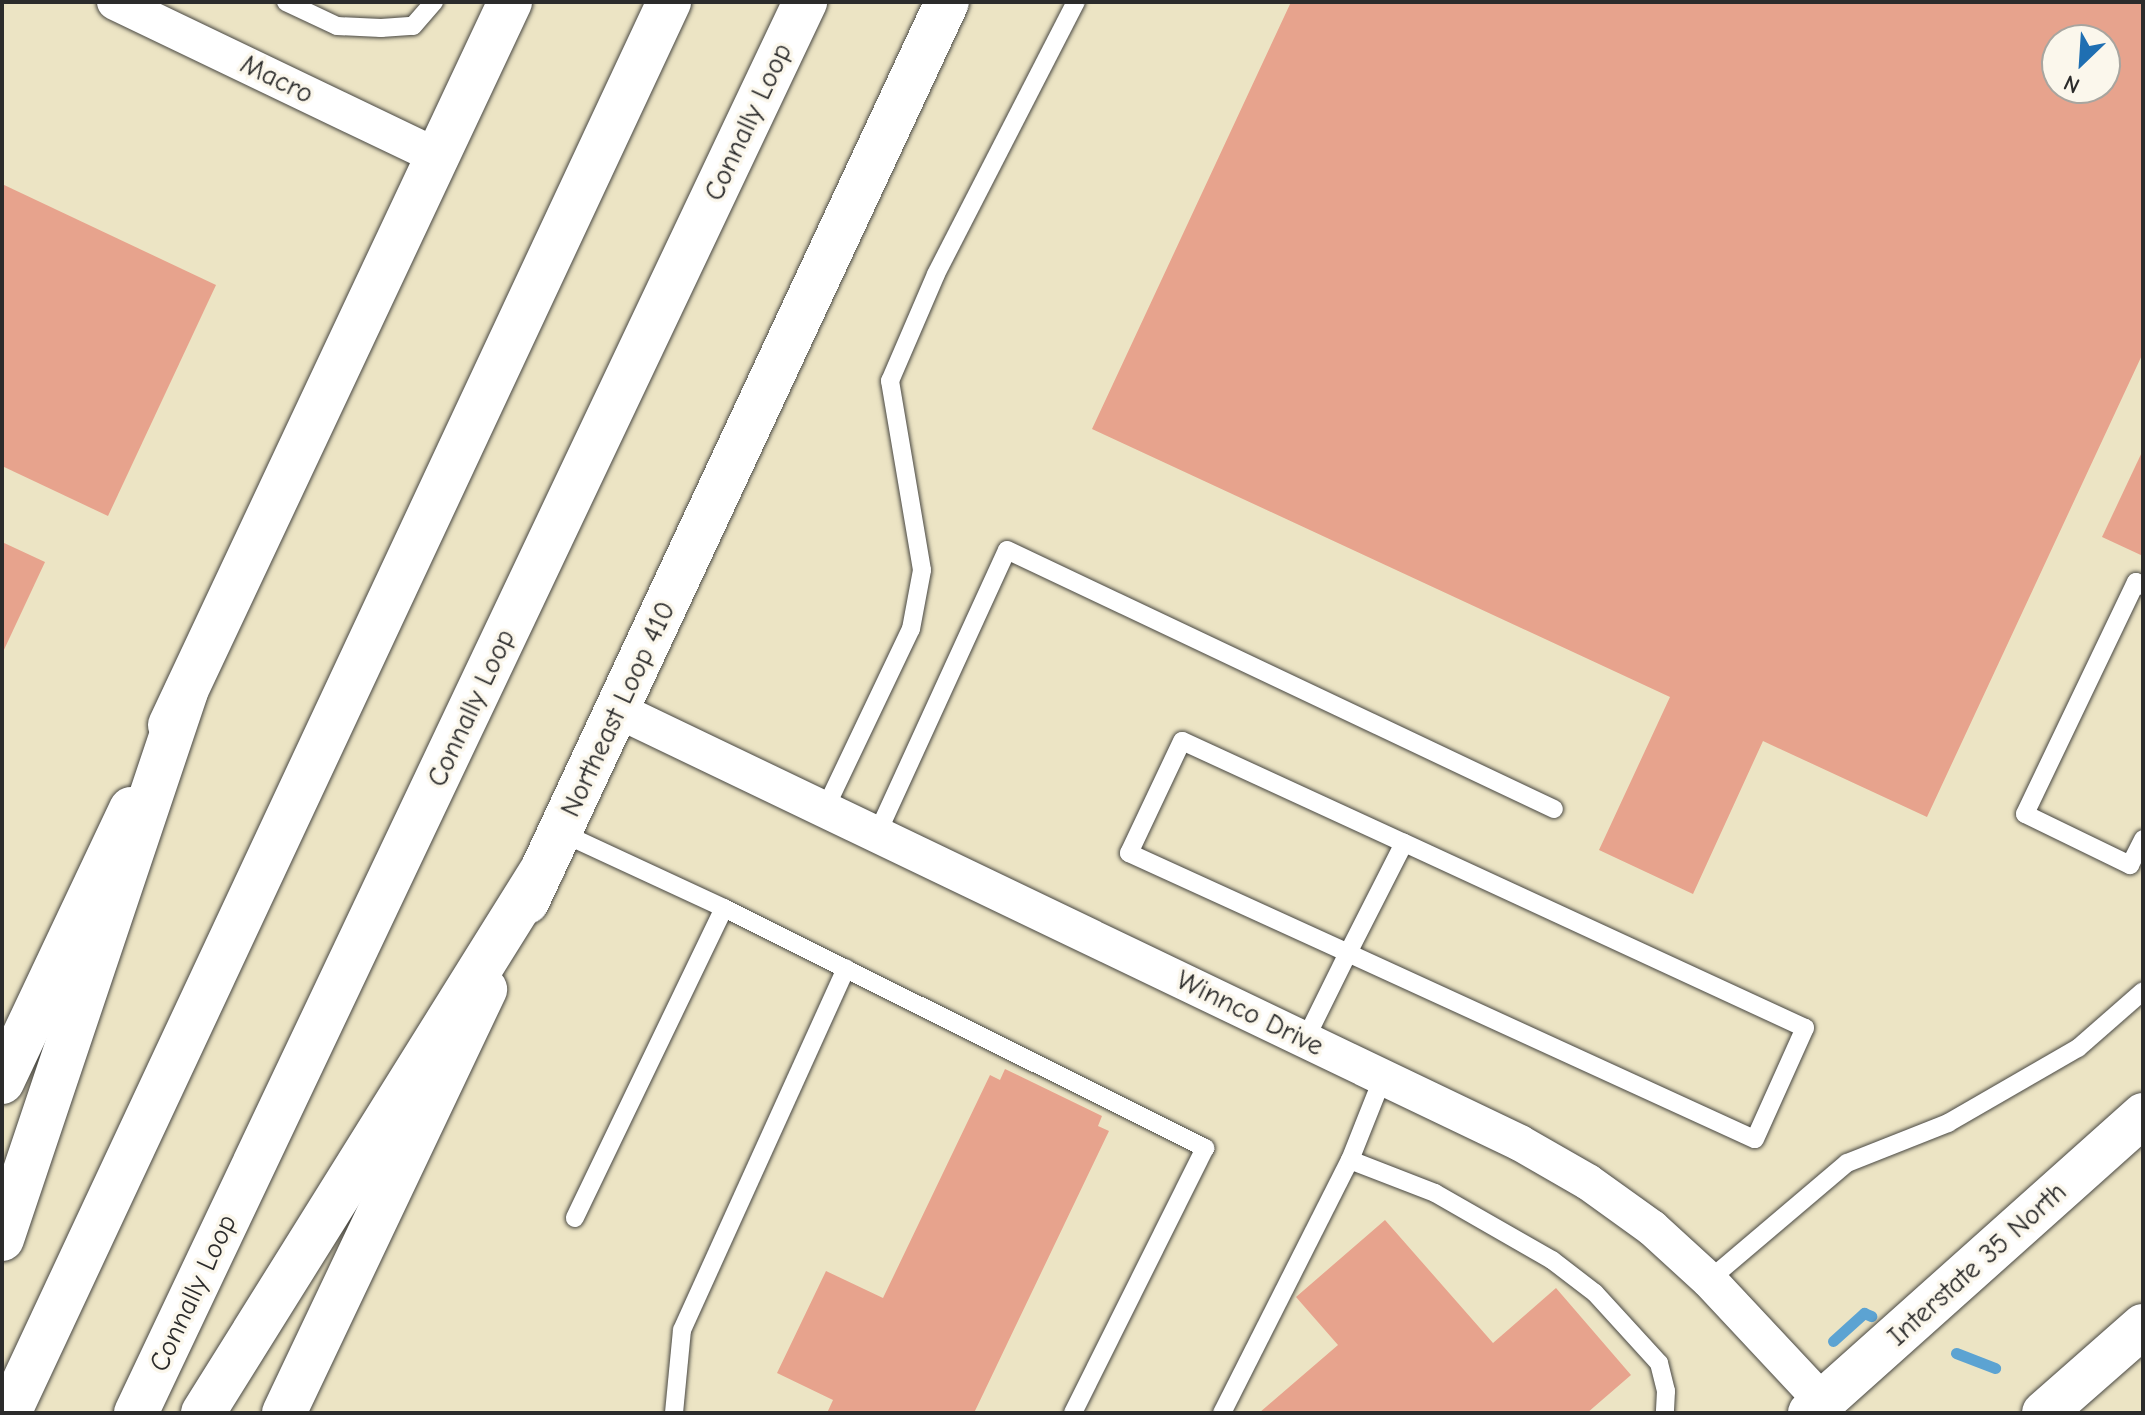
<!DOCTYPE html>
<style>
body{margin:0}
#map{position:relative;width:2145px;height:1415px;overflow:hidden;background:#ece4c4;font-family:"Comic Neue",sans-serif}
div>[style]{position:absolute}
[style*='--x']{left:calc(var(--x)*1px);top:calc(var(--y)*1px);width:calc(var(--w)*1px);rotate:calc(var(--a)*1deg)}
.stream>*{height:11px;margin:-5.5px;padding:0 5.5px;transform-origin:5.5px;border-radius:5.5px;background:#5ca3d2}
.building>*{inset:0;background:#e7a38d}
.roads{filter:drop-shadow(0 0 2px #484742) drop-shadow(0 0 2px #484742)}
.lane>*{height:18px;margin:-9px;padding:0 9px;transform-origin:9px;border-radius:9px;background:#fff}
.street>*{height:36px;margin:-18px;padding:0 18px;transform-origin:18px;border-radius:18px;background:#fff}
.secondary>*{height:44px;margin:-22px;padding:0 22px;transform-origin:22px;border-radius:22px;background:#fff}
.highway>*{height:44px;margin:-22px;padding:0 22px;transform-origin:22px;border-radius:22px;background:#fff}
span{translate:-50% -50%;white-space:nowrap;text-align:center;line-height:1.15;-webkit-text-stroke:7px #fbf7ec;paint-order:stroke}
.street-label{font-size:28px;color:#2b2b2b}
.frame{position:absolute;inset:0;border:4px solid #2b2b2b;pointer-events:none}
.north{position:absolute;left:2041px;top:24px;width:80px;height:80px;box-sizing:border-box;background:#fbf7ec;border:2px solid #a8a59f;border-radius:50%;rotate:205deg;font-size:22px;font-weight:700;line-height:32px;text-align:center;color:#2b2b2b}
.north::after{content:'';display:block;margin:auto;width:28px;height:36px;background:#1f6fb2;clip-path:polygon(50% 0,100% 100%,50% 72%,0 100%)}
</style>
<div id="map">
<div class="stream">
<div style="--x:1833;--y:1341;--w:42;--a:-42.1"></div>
<div style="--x:1864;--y:1313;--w:8;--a:23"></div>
<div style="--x:1956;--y:1353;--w:42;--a:21"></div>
</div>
<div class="building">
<div style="clip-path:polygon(evenodd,1291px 2px,2143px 2px,2143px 353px,1927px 817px,1763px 741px,1693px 894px,1599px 850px,1670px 697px,1092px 429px,1291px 2px,2057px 40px,2105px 40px,2105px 88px,2057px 88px,2057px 40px)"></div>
<div style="clip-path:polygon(2px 184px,216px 285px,108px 516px,2px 466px)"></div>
<div style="clip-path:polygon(2143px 450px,2143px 556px,2102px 537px)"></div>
<div style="clip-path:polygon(2px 542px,45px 562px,2px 654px)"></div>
<div style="clip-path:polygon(1005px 1069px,1102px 1116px,1098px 1126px,1109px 1131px,974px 1413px,827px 1413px,833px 1400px,777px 1373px,826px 1271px,883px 1298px,990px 1075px,1000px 1080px)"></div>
<div style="clip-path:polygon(1385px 1220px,1493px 1343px,1556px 1288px,1631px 1375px,1587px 1413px,1259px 1413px,1338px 1345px,1296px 1297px)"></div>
</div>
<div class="roads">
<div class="lane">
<div style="--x:286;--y:2;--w:56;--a:25.2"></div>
<div style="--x:337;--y:26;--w:44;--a:2.6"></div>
<div style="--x:381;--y:28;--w:32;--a:-4"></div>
<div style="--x:413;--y:26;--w:32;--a:-49"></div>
<div style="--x:2143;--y:586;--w:8;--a:-150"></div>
<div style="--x:2136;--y:582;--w:257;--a:115.6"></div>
<div style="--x:2025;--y:814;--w:117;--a:25.9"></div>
<div style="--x:2130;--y:865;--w:29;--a:-63"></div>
<div style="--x:825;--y:809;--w:199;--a:-64.5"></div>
<div style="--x:911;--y:629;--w:60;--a:-79.4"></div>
<div style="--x:922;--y:570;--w:192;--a:-99.6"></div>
<div style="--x:890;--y:381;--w:116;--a:-66.7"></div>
<div style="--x:936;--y:274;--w:306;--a:-62.8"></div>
<div style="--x:560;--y:832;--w:181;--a:24.9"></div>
<div style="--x:724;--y:908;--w:344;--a:115.7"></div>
<div style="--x:877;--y:834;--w:312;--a:-65.4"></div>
<div style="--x:1007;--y:550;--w:605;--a:25.34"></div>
<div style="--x:724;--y:908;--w:538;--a:26.52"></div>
<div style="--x:1205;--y:1148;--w:296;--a:116.5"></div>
<div style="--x:1305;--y:1040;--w:97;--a:-63.7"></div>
<div style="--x:1348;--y:953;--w:123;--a:-63"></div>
<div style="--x:1404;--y:843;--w:244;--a:-155.3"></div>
<div style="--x:1182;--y:741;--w:124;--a:115.3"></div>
<div style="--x:1129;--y:853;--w:241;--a:24.5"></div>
<div style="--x:1348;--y:953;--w:447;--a:24.6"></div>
<div style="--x:1755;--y:1139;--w:122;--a:-65.8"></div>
<div style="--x:1805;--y:1028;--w:442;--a:-155.2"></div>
<div style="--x:1350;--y:1160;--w:91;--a:21.2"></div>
<div style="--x:1435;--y:1193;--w:135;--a:29.8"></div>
<div style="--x:1552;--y:1260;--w:54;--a:37.5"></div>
<div style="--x:1595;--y:1293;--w:95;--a:47.6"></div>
<div style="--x:1659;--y:1363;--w:29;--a:76"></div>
<div style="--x:1666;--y:1391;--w:22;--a:93"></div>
<div style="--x:1709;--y:1280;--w:181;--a:-40.3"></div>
<div style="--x:1847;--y:1163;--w:109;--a:-21.6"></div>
<div style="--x:1948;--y:1123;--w:150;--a:-30"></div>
<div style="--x:2078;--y:1048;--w:86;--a:-41.2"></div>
<div style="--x:674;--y:1413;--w:83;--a:-84.5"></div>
<div style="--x:682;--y:1330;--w:397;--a:-65.6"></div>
<div style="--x:1222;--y:1413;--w:284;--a:-63.2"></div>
<div style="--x:1350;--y:1160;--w:89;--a:-68.3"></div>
</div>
<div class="street">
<div style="--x:115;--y:2;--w:359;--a:25.6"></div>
<div style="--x:617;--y:710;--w:1001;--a:25.62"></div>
<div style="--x:1520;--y:1143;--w:78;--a:29.8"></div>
<div style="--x:1588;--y:1182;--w:79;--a:35.7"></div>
<div style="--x:1652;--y:1228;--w:77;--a:42.4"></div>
<div style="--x:1709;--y:1280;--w:167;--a:46.9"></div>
</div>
<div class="secondary">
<div style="--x:170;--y:725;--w:799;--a:-64.81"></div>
<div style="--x:527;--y:902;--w:993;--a:-64.98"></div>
<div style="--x:2;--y:1082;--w:302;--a:-64.7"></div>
<div style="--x:284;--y:1413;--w:469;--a:-64.6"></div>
<div style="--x:1810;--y:1413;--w:447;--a:-41.8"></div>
</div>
<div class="highway">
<div style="--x:2;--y:1239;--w:577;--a:-71.41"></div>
<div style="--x:9;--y:1413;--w:1558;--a:-64.93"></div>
<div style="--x:136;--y:1413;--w:1562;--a:-64.63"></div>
<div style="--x:203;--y:1413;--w:642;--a:-58.04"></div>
<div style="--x:2044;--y:1413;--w:132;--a:-41.3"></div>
</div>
</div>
<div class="street-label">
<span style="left:277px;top:79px;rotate:26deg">Macro</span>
<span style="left:748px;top:122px;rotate:-65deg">Connally Loop</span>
<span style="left:471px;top:708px;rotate:-65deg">Connally Loop</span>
<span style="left:618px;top:709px;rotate:-65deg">Northeast Loop 410</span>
<span style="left:1250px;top:1013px;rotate:26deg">Winnco Drive</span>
<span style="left:1977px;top:1264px;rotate:-42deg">Interstate 35 North</span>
<span style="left:193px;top:1293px;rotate:-65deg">Connally Loop</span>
</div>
<div class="frame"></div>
<div class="north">N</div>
</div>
